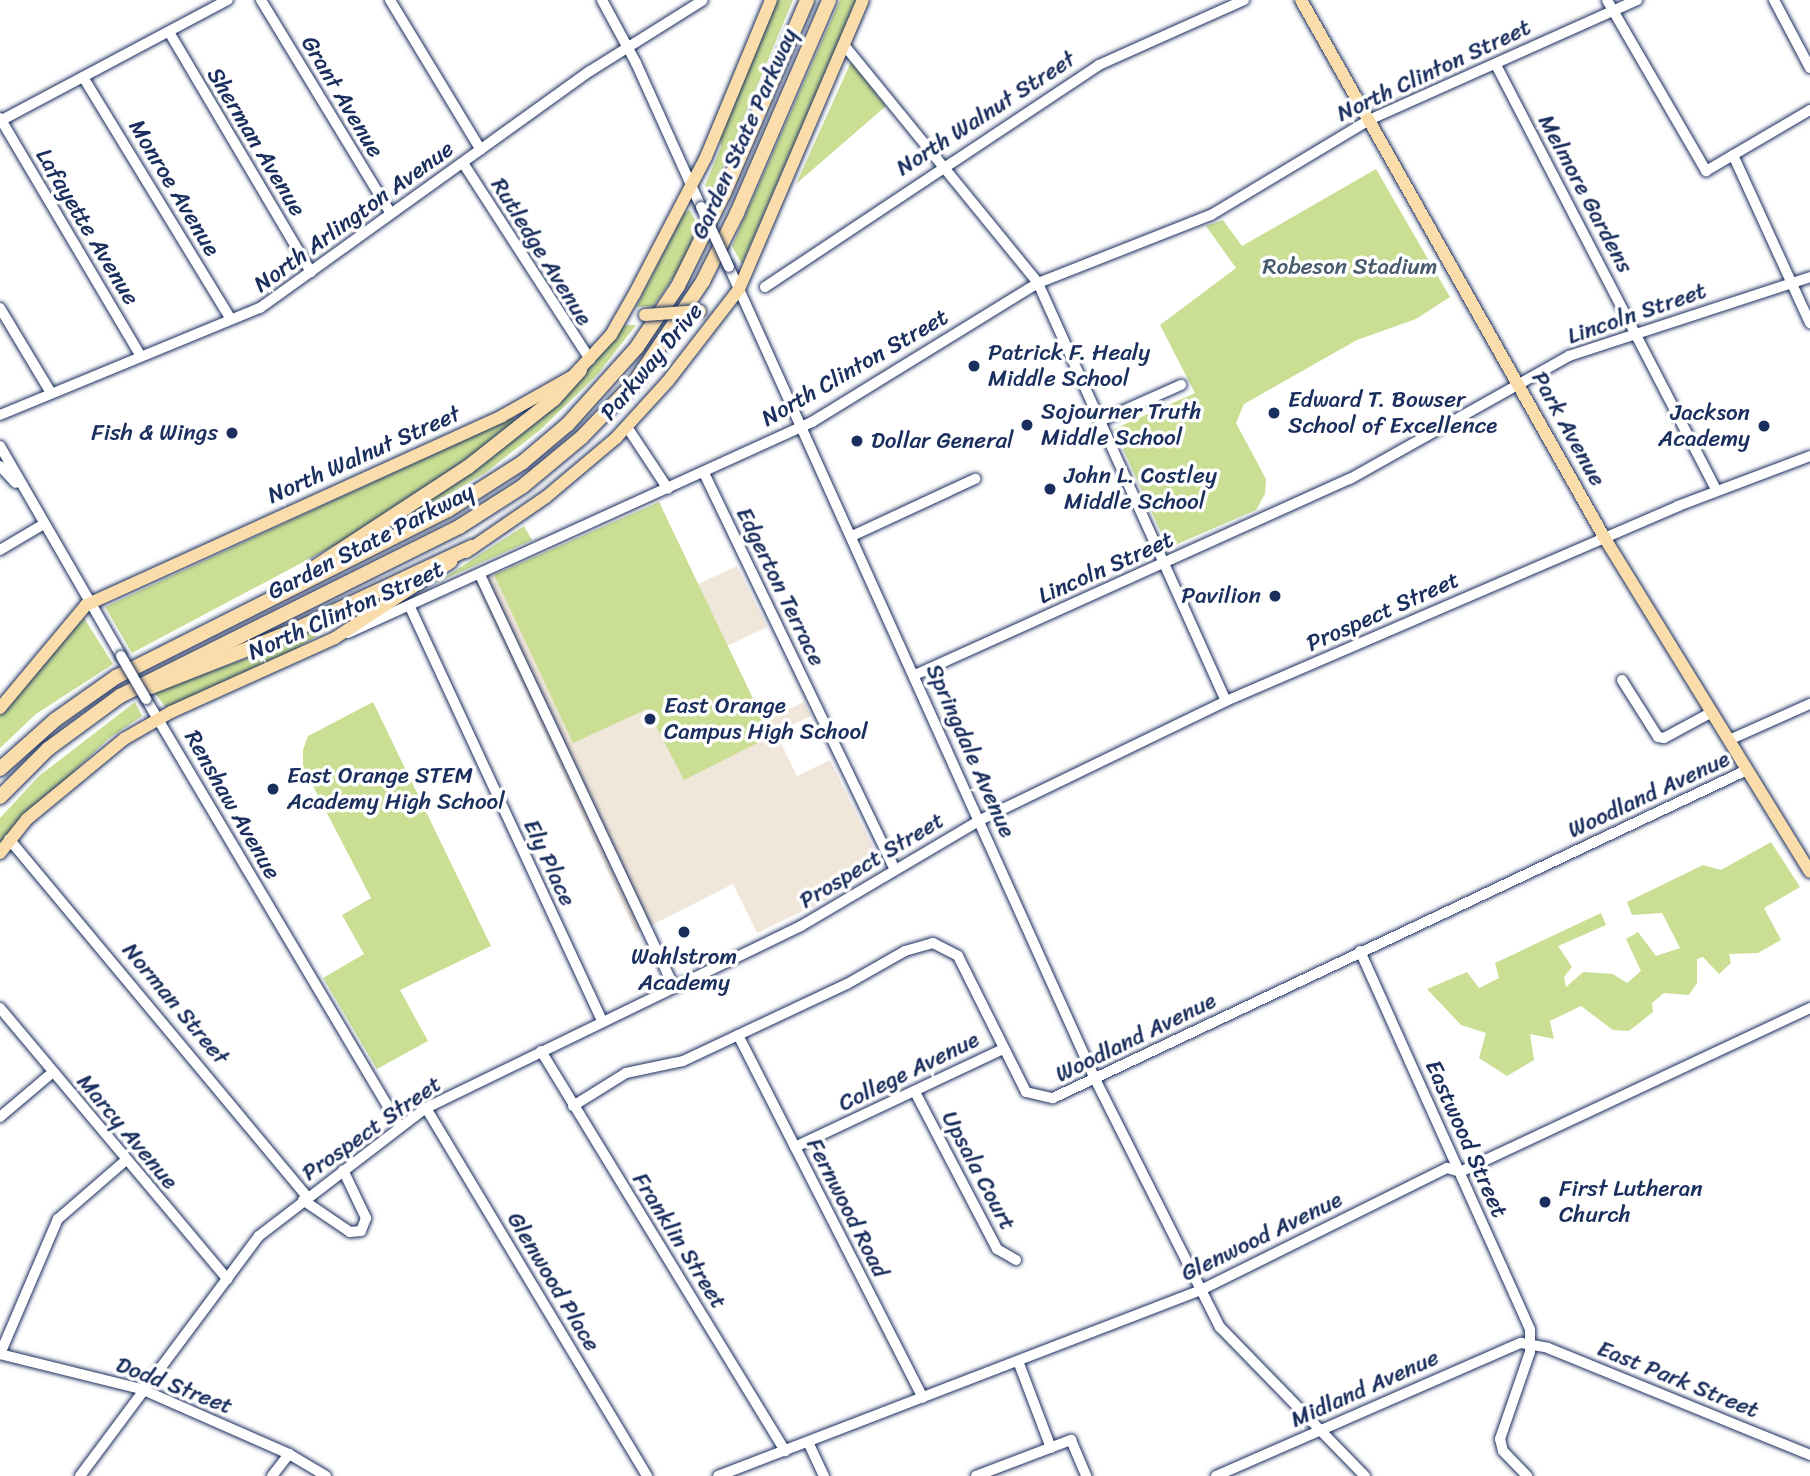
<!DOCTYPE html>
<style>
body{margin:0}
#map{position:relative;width:1810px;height:1476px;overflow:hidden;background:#fff;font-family:Sriracha,sans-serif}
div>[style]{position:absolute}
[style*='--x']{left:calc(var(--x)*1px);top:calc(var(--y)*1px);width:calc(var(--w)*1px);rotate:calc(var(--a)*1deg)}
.built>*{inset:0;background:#f1e6da}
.green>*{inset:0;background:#cadf94}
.roads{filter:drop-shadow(0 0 2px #1b2f5e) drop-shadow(0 0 2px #1b2f5e)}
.minor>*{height:10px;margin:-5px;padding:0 5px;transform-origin:5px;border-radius:5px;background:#fff}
.major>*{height:12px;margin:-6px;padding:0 6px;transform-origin:6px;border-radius:6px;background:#faddab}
.highway>*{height:14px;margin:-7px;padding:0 7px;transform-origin:7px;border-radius:7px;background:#faddab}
.bridges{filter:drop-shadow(0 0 2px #1b2f5e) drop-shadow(0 0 2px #1b2f5e)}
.minor-bridge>*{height:10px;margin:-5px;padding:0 5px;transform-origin:5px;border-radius:5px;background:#fff}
.major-bridge>*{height:12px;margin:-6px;padding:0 6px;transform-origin:6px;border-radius:6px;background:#faddab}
.dots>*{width:19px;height:19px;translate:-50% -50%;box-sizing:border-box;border:4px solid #fff;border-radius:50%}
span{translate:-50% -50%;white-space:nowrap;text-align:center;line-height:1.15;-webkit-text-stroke:7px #fff;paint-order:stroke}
.street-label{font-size:23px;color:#1b2f5e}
.park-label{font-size:23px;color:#475b6c}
.poi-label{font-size:23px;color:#1b2f5e}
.left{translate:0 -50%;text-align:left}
.right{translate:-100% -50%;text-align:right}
</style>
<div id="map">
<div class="built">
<div style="clip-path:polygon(659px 502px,698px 584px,737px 566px,767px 627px,727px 646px,764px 721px,804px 702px,811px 716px,776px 733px,797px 776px,830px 760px,881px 864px,822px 902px,757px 933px,733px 884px,636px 933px,476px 583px)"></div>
</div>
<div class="green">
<div style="clip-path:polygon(776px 0,793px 0,711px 196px,705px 185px,721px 147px,720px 136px)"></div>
<div style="clip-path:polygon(840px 0,857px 0,742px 264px,732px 246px)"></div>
<div style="clip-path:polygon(851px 62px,886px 106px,796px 184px)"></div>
<div style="clip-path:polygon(1376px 169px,1450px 297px,1416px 319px,1357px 340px,1244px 404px,1236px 423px,1266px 479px,1265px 494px,1256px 510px,1168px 548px,1114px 429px,1195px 393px,1160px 325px,1236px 268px,1206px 226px,1223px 220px,1242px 246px)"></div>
<div style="clip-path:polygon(690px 210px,699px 229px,676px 274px,653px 306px,636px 307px,684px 213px)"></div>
<div style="clip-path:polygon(625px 325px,636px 325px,597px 375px,539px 431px,485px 473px,394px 526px,551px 407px)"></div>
<div style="clip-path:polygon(513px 417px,518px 423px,369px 527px,132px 653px,105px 607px)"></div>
<div style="clip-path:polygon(659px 502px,771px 736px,684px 780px,647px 709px,573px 743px,494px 575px)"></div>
<div style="clip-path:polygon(524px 526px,532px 540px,438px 582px)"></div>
<div style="clip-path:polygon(408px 582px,292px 651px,167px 709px,154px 692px,275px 648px)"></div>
<div style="clip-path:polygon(84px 618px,113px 664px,36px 714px,0 748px,0 715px)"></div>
<div style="clip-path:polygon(135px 702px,142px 716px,108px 739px,0 842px,0 818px,39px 776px)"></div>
<div style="clip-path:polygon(373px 702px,491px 946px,400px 990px,428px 1041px,377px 1069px,323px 978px,364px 954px,342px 915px,371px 898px,303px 767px,303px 750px,308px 736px)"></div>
<div style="clip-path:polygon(1771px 842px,1800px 887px,1764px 908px,1781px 940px,1758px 953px,1729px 954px,1731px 963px,1719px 974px,1703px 957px,1697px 959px,1697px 983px,1689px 995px,1664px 993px,1652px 1003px,1653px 1012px,1629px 1031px,1613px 1030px,1581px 1006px,1550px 1021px,1554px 1039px,1530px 1034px,1534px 1060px,1507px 1076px,1479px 1058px,1486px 1033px,1461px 1025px,1427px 989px,1467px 972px,1479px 988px,1499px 978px,1495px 963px,1601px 913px,1606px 925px,1558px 946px,1572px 967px,1564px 977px,1566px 987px,1583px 972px,1613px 974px,1627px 983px,1641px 971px,1626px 939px,1638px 932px,1656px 956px,1680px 948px,1662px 913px,1632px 915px,1627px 902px,1703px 865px,1721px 870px)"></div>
</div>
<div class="roads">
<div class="minor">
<div style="--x:261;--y:0;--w:250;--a:58.7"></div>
<div style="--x:390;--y:0;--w:175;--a:58.8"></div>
<div style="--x:602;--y:0;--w:72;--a:61.6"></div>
<div style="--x:636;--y:63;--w:158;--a:65.7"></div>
<div style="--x:1607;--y:0;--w:198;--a:59.9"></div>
<div style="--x:1706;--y:171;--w:121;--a:-30.4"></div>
<div style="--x:1774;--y:0;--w:77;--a:62.1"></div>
<div style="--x:169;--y:32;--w:279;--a:59.4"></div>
<div style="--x:844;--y:45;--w:307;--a:50.8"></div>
<div style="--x:1038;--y:283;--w:458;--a:65.8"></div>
<div style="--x:1496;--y:65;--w:479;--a:62.6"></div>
<div style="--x:83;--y:77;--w:284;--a:58.6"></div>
<div style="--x:0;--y:118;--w:275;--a:59.4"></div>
<div style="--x:0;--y:121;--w:258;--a:-28"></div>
<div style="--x:1733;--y:155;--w:185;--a:65.4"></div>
<div style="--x:463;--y:163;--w:234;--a:57.1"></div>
<div style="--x:729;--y:267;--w:891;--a:65.74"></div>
<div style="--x:1095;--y:1079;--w:278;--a:63.3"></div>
<div style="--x:1220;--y:1327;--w:208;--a:45.8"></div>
<div style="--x:765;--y:287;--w:401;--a:-33.6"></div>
<div style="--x:1099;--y:65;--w:159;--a:-24.1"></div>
<div style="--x:0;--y:308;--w:99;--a:59"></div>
<div style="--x:0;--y:415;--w:281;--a:-22.4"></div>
<div style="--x:260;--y:308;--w:406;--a:-35.7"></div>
<div style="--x:590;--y:71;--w:133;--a:-32.1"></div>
<div style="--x:1100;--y:421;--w:89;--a:-24"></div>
<div style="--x:627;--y:427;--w:74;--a:56.5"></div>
<div style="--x:0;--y:446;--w:242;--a:60"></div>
<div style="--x:0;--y:466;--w:23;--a:47"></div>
<div style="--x:704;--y:473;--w:440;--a:64.3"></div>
<div style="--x:852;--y:536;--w:136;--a:-24.9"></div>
<div style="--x:0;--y:550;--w:51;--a:-30.6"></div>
<div style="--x:480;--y:575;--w:455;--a:64.8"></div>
<div style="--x:410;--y:607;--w:456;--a:65.1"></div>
<div style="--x:348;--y:633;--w:510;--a:-24.45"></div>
<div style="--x:812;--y:422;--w:265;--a:-31.6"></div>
<div style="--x:1038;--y:283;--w:186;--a:-21.5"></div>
<div style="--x:1211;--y:215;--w:184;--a:-31"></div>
<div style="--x:1369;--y:120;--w:294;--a:-24.1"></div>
<div style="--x:915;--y:675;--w:477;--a:-24.3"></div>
<div style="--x:1350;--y:479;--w:251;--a:-29.3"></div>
<div style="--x:1569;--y:356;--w:254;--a:-18.1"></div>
<div style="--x:1622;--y:680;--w:67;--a:57.7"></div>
<div style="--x:1658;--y:737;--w:6;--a:9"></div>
<div style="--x:1664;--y:738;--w:55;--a:-28.4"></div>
<div style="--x:146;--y:699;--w:498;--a:59.3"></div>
<div style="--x:1729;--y:740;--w:89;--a:-24"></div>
<div style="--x:9;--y:839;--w:466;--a:50.2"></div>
<div style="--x:1360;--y:951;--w:415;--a:65.8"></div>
<div style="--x:1530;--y:1330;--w:22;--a:90"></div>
<div style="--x:1530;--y:1352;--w:92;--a:109"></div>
<div style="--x:1500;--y:1439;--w:12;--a:76"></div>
<div style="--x:1503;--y:1451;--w:35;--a:46"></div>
<div style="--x:0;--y:1008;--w:354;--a:50"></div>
<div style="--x:738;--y:1035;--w:407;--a:63"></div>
<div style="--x:541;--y:1051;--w:469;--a:58.6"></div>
<div style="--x:915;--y:1092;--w:177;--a:62.4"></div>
<div style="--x:997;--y:1249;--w:22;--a:30"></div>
<div style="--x:573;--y:1106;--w:62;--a:-31.9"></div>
<div style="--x:626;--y:1073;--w:58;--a:-11.9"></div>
<div style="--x:683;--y:1061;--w:181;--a:-25.2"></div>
<div style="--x:847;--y:984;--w:67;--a:-29.6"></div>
<div style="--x:905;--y:951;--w:29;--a:-16"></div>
<div style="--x:933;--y:943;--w:28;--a:27"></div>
<div style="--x:958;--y:956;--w:152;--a:63.4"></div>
<div style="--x:1026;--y:1092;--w:28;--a:13"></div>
<div style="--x:1053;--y:1098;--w:768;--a:-25.3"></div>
<div style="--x:426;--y:1108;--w:429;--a:59"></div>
<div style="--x:0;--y:1117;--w:70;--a:-40.3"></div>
<div style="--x:795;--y:1147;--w:228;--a:-25.2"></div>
<div style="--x:303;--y:1200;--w:57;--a:34.2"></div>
<div style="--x:350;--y:1232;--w:11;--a:-5"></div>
<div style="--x:361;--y:1231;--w:14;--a:-69"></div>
<div style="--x:366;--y:1218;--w:53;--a:-115.6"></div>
<div style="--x:0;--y:1354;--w:145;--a:13.9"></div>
<div style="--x:141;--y:1389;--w:162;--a:23.7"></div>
<div style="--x:289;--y:1454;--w:43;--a:30.7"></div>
<div style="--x:0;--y:1354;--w:147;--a:-66.8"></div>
<div style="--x:58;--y:1219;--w:90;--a:-40.9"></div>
<div style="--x:1018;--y:1361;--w:93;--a:69.2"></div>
<div style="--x:808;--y:1442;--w:38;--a:65"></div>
<div style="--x:80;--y:1476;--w:299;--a:-53.3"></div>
<div style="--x:259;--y:1236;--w:210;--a:-37.5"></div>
<div style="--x:426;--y:1108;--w:417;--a:-25.9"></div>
<div style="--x:801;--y:926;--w:208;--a:-30.6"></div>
<div style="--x:980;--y:820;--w:273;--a:-25.8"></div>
<div style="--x:1226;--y:701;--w:492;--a:-23.3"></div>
<div style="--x:1678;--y:506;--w:141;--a:-20.7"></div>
<div style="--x:272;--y:1476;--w:28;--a:-52"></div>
<div style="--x:718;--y:1476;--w:518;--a:-21.06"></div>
<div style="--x:1201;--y:1290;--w:275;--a:-26.4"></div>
<div style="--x:1447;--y:1168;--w:14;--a:17"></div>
<div style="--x:1460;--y:1172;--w:387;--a:-25.1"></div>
<div style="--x:976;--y:1476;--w:102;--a:-20.8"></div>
<div style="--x:1071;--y:1440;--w:39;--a:67"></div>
<div style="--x:1216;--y:1476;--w:333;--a:-23.6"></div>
<div style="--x:1521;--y:1343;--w:27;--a:10"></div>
<div style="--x:1548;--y:1348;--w:283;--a:22.2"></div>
</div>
<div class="major">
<div style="--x:1301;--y:0;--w:617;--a:60.57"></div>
<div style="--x:1604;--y:537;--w:393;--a:58.4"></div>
<div style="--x:466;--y:552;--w:97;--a:-34.5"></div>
<div style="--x:546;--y:497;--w:92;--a:-40.1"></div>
<div style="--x:616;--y:438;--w:77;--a:-47.6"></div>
<div style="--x:668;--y:381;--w:116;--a:-52.3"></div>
<div style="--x:739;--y:289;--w:314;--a:-66.8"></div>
<div style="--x:0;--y:708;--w:134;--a:-50.1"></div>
<div style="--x:86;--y:605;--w:457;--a:-24.4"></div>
<div style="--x:502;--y:416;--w:81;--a:-29.4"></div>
<div style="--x:573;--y:376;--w:56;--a:-47.2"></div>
<div style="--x:611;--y:335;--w:48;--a:-60.3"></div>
<div style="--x:635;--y:293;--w:153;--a:-62.4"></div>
<div style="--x:706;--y:157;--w:170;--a:-67.5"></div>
<div style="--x:0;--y:853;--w:43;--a:-51.5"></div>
<div style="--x:27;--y:819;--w:126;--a:-39.5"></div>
<div style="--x:124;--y:739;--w:54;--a:-29.9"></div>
<div style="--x:171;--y:712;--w:180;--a:-24.3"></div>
<div style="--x:335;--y:638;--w:139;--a:-33.2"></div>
</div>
<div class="highway">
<div style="--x:315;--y:567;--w:183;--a:-33.2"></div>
<div style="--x:468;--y:467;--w:110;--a:-38.3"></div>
<div style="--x:554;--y:399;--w:39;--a:-48"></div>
<div style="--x:151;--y:687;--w:147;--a:-21.5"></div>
<div style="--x:288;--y:633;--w:203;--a:-25.1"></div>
<div style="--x:0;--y:769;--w:74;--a:-41.7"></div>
<div style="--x:55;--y:720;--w:75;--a:-35.2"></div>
<div style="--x:116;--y:677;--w:372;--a:-26.7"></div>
<div style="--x:448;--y:510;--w:89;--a:-32.6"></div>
<div style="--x:523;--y:462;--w:59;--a:-40.2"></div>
<div style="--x:568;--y:424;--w:103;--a:-48.1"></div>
<div style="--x:637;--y:347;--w:73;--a:-56.1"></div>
<div style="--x:678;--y:286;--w:104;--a:-63.7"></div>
<div style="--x:724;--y:193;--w:210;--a:-66.7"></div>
<div style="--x:0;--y:797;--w:68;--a:-45"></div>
<div style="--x:48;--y:749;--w:89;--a:-36.4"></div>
<div style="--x:120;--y:696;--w:379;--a:-26.5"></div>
<div style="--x:459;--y:527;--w:76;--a:-32.6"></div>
<div style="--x:523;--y:486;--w:77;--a:-39.7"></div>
<div style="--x:582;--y:437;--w:76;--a:-46.1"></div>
<div style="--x:635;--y:382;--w:122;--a:-56"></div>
<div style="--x:703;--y:281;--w:76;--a:-63.4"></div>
<div style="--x:737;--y:213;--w:232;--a:-66.6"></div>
</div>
</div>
<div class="bridges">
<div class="minor-bridge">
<div style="--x:701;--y:207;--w:66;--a:65"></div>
<div style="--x:121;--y:656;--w:50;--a:59.8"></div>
</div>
<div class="major-bridge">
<div style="--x:645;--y:315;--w:55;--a:-4.2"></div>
</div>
</div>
<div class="dots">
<div style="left:974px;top:366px;background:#1b2f5e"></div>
<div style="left:1274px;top:413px;background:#1b2f5e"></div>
<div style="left:1027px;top:425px;background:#1b2f5e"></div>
<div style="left:1764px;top:426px;background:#1b2f5e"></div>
<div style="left:232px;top:433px;background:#1b2f5e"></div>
<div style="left:857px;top:441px;background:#1b2f5e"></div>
<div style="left:1050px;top:489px;background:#1b2f5e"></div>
<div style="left:1275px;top:596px;background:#1b2f5e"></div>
<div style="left:650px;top:719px;background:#1b2f5e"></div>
<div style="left:273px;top:789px;background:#1b2f5e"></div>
<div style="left:684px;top:932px;background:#1b2f5e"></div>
<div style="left:1545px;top:1202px;background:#1b2f5e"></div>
</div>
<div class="street-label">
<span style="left:1434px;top:71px;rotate:-25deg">North Clinton Street</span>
<span style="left:342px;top:97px;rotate:59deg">Grant Avenue</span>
<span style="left:986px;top:114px;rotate:-33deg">North Walnut Street</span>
<span style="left:745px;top:134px;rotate:-66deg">Garden State Parkway</span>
<span style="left:256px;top:142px;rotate:59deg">Sherman Avenue</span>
<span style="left:174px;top:188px;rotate:59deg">Monroe Avenue</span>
<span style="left:1585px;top:194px;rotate:62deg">Melmore Gardens</span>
<span style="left:354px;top:217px;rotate:-36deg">North Arlington Avenue</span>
<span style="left:87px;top:227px;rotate:59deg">Lafayette Avenue</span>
<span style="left:541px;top:252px;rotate:58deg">Rutledge Avenue</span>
<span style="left:1637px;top:314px;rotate:-19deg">Lincoln Street</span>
<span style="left:652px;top:362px;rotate:-50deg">Parkway Drive</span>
<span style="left:855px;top:368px;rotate:-30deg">North Clinton Street</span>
<span style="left:1568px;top:429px;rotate:61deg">Park Avenue</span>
<span style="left:364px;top:455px;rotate:-24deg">North Walnut Street</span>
<span style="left:371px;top:542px;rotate:-27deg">Garden State Parkway</span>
<span style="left:1106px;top:568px;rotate:-24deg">Lincoln Street</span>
<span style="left:780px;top:587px;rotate:64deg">Edgerton Terrace</span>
<span style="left:346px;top:611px;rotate:-24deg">North Clinton Street</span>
<span style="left:1383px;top:612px;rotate:-24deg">Prospect Street</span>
<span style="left:970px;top:751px;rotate:66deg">Springdale Avenue</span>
<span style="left:1649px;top:795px;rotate:-25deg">Woodland Avenue</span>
<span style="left:232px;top:805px;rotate:60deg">Renshaw Avenue</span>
<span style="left:872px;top:861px;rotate:-31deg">Prospect Street</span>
<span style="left:549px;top:863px;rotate:65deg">Ely Place</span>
<span style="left:175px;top:1004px;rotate:50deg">Norman Street</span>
<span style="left:1136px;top:1038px;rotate:-26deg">Woodland Avenue</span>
<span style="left:909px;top:1072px;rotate:-26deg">College Avenue</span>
<span style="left:372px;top:1129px;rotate:-35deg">Prospect Street</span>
<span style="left:127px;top:1132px;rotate:50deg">Marcy Avenue</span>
<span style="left:1466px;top:1139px;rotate:66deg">Eastwood Street</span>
<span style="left:978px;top:1171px;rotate:62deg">Upsala Court</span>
<span style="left:847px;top:1208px;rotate:63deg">Fernwood Road</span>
<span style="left:1262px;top:1237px;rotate:-26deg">Glenwood Avenue</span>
<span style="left:679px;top:1241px;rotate:58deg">Franklin Street</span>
<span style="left:553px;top:1282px;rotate:59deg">Glenwood Place</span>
<span style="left:1678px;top:1380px;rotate:22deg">East Park Street</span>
<span style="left:174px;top:1386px;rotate:21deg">Dodd Street</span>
<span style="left:1365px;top:1389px;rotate:-24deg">Midland Avenue</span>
</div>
<div class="park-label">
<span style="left:1350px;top:267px">Robeson Stadium</span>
</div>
<div class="poi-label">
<span class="left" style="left:988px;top:366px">Patrick F. Healy<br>Middle School</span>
<span class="left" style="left:1288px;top:413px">Edward T. Bowser<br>School of Excellence</span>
<span class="left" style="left:1041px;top:425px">Sojourner Truth<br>Middle School</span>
<span class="right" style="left:1750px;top:426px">Jackson<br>Academy</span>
<span class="right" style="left:218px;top:433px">Fish &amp; Wings</span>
<span class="left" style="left:871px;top:441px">Dollar General</span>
<span class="left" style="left:1064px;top:489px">John L. Costley<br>Middle School</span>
<span class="right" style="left:1261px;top:596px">Pavilion</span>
<span class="left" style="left:664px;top:719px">East Orange<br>Campus High School</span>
<span class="left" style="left:287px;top:789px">East Orange STEM<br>Academy High School</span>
<span style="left:684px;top:970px">Wahlstrom<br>Academy</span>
<span class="left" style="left:1559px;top:1202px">First Lutheran<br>Church</span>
</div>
</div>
